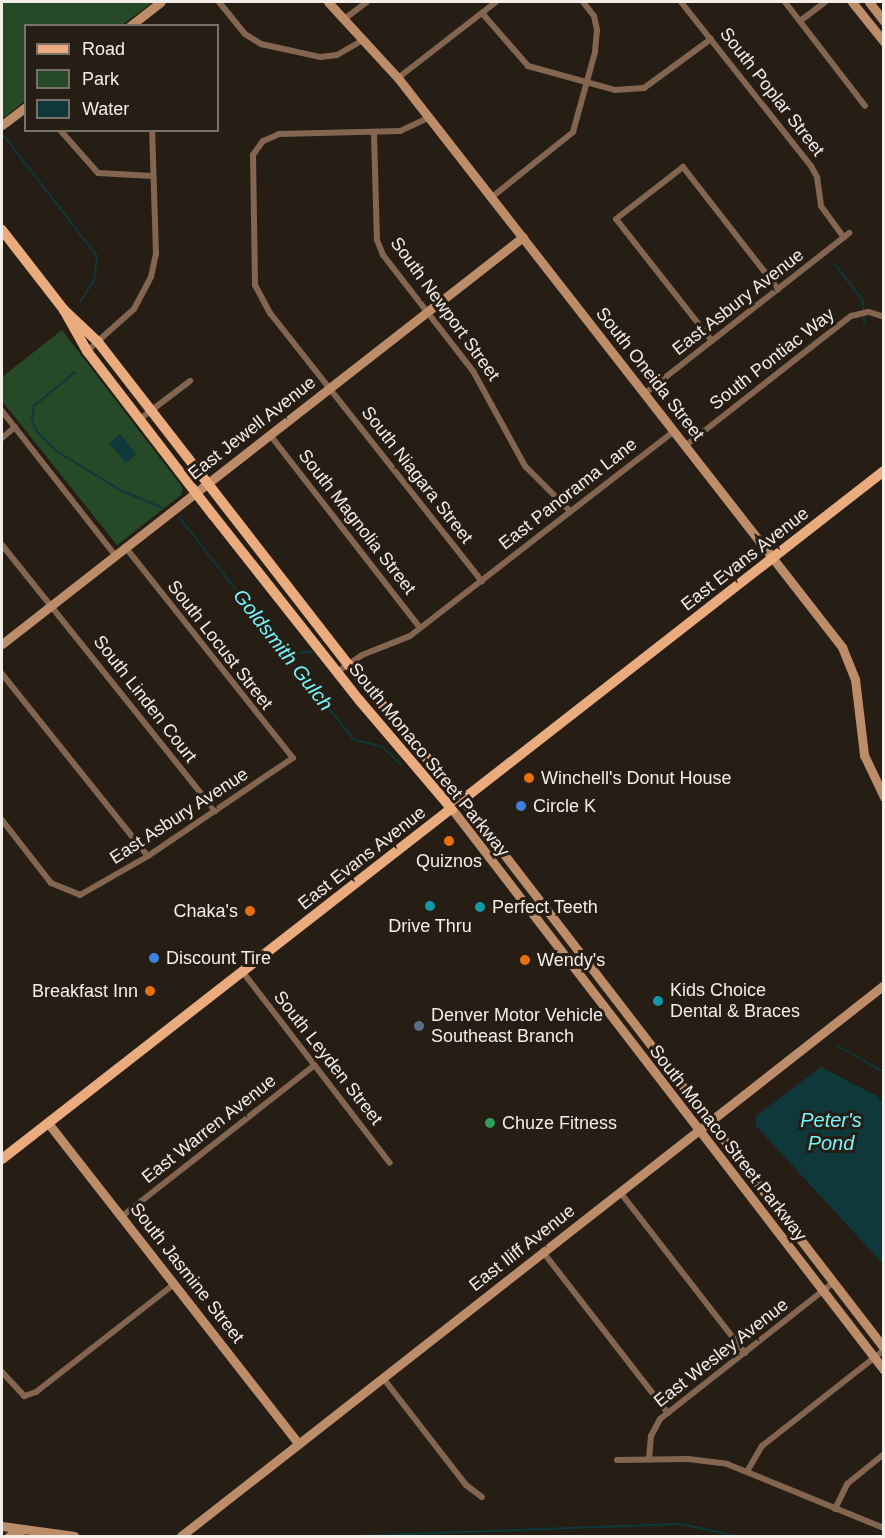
<!DOCTYPE html>
<style>
body{margin:0}
#map{position:relative;width:885px;height:1538px;overflow:hidden;background:#261d15;font-family:Helvetica,sans-serif}
div>[style]{position:absolute}
[style*='--x']{left:calc(var(--x)*1px);top:calc(var(--y)*1px);width:calc(var(--w)*1px);rotate:calc(var(--a)*1deg)}
.green>*{inset:0;background:#264a27}
.water>*{inset:0;background:#0e383a}
.stream>*{height:2px;margin:-1px;padding:0 1px;transform-origin:1px;border-radius:1px;background:#0e383a}
.street>*{height:6px;margin:-3px;padding:0 3px;transform-origin:3px;border-radius:3px;background:#836550}
.secondary>*{height:9px;margin:-4.5px;padding:0 4.5px;transform-origin:4.5px;border-radius:4.5px;background:#bd8d6a}
.primary>*{height:10px;margin:-5px;padding:0 5px;transform-origin:5px;border-radius:5px;background:#eaab7e}
.dots>*{width:16px;height:16px;translate:-50% -50%;box-sizing:border-box;border:3px solid #261d15;border-radius:50%}
span{translate:-50% -50%;white-space:nowrap;text-align:center;line-height:1.15;-webkit-text-stroke:6px #261d15;paint-order:stroke}
.street-label{font-size:18px;color:#f4ede8}
.poi-label{font-size:18px;color:#f4ede8}
.left{translate:0 -50%;text-align:left}
.right{translate:-100% -50%;text-align:right}
.water-label{font-size:20px;color:#74f5fc;font-style:italic}
.frame{position:absolute;inset:0;border:3px solid #f4ede8;pointer-events:none}
.legend{position:absolute;left:24px;top:24px;width:195px;height:108px;box-sizing:border-box;background:#261d15;border:2px solid #787069;margin:0;padding:8px 10px;list-style:none;font-size:18px;color:#f4ede8}
.legend li{display:flex;align-items:center;gap:12px;height:30px}
.legend b{width:30px;border:2px solid #787069}
</style>
<div id="map">
<div class="green">
<div style="clip-path:polygon(2px 2px,153px 2px,122px 25px,26px 26px,25px 101px,2px 119px)"></div>
<div style="clip-path:polygon(62px 330px,183px 488px,181px 495px,117px 545px,2px 401px,2px 377px)"></div>
</div>
<div class="water">
<div style="clip-path:polygon(120px 434px,136px 454px,126px 463px,109px 443px)"></div>
<div style="clip-path:polygon(821px 1067px,877px 1096px,883px 1104px,883px 1264px,756px 1126px,756px 1116px)"></div>
</div>
<div class="stream">
<div style="--x:4;--y:136;--w:152;--a:52.2"></div>
<div style="--x:97;--y:256;--w:24;--a:97"></div>
<div style="--x:94;--y:280;--w:26;--a:122"></div>
<div style="--x:834;--y:263;--w:48;--a:52.7"></div>
<div style="--x:863;--y:301;--w:22;--a:87"></div>
<div style="--x:75;--y:372;--w:53;--a:140.3"></div>
<div style="--x:34;--y:406;--w:13;--a:99"></div>
<div style="--x:32;--y:419;--w:14;--a:69"></div>
<div style="--x:37;--y:432;--w:29;--a:44"></div>
<div style="--x:58;--y:452;--w:73;--a:31.5"></div>
<div style="--x:120;--y:490;--w:47;--a:22.7"></div>
<div style="--x:179;--y:517;--w:282;--a:51.9"></div>
<div style="--x:353;--y:739;--w:31;--a:15"></div>
<div style="--x:383;--y:747;--w:25;--a:45"></div>
<div style="--x:288;--y:655;--w:24;--a:-9"></div>
<div style="--x:838;--y:1046;--w:53;--a:29.5"></div>
<div style="--x:352;--y:1536;--w:329;--a:-2.1"></div>
<div style="--x:681;--y:1524;--w:56;--a:12.3"></div>
</div>
<div class="street">
<div style="--x:219;--y:2;--w:41;--a:50.9"></div>
<div style="--x:245;--y:34;--w:19;--a:32"></div>
<div style="--x:261;--y:44;--w:60;--a:12.4"></div>
<div style="--x:320;--y:57;--w:17;--a:-7"></div>
<div style="--x:337;--y:55;--w:30;--a:-30"></div>
<div style="--x:681;--y:2;--w:209;--a:51.6"></div>
<div style="--x:811;--y:166;--w:13;--a:61"></div>
<div style="--x:817;--y:177;--w:29;--a:82"></div>
<div style="--x:821;--y:206;--w:39;--a:54"></div>
<div style="--x:785;--y:2;--w:131;--a:52.4"></div>
<div style="--x:482;--y:13;--w:70;--a:49"></div>
<div style="--x:528;--y:66;--w:90;--a:15.4"></div>
<div style="--x:615;--y:90;--w:29;--a:-4"></div>
<div style="--x:644;--y:88;--w:83;--a:-36.2"></div>
<div style="--x:343;--y:20;--w:30;--a:-37"></div>
<div style="--x:800;--y:21;--w:31;--a:-37"></div>
<div style="--x:398;--y:78;--w:124;--a:-37.8"></div>
<div style="--x:428;--y:118;--w:31;--a:155"></div>
<div style="--x:400;--y:131;--w:121;--a:178.6"></div>
<div style="--x:279;--y:134;--w:17;--a:156"></div>
<div style="--x:263;--y:141;--w:17;--a:126"></div>
<div style="--x:253;--y:155;--w:130;--a:89.1"></div>
<div style="--x:255;--y:285;--w:32;--a:62"></div>
<div style="--x:270;--y:313;--w:342;--a:51.7"></div>
<div style="--x:60;--y:130;--w:57;--a:48.5"></div>
<div style="--x:98;--y:173;--w:55;--a:3.1"></div>
<div style="--x:374;--y:134;--w:106;--a:88.4"></div>
<div style="--x:377;--y:240;--w:16;--a:68"></div>
<div style="--x:383;--y:255;--w:147;--a:52.2"></div>
<div style="--x:473;--y:371;--w:108;--a:61.3"></div>
<div style="--x:525;--y:466;--w:64;--a:45"></div>
<div style="--x:492;--y:197;--w:104;--a:-38.7"></div>
<div style="--x:573;--y:132;--w:83;--a:-74.6"></div>
<div style="--x:595;--y:52;--w:22;--a:-85"></div>
<div style="--x:597;--y:30;--w:14;--a:-102"></div>
<div style="--x:594;--y:16;--w:18;--a:-128"></div>
<div style="--x:712;--y:341;--w:155;--a:-128.2"></div>
<div style="--x:616;--y:219;--w:85;--a:-37.8"></div>
<div style="--x:683;--y:167;--w:155;--a:52.1"></div>
<div style="--x:87;--y:351;--w:63;--a:-41.8"></div>
<div style="--x:134;--y:309;--w:36;--a:-62"></div>
<div style="--x:151;--y:277;--w:24;--a:-78"></div>
<div style="--x:156;--y:254;--w:124;--a:-91.8"></div>
<div style="--x:644;--y:394;--w:261;--a:-38.1"></div>
<div style="--x:2;--y:411;--w:183;--a:51.9"></div>
<div style="--x:140;--y:419;--w:63;--a:-37.2"></div>
<div style="--x:270;--y:435;--w:244;--a:52.1"></div>
<div style="--x:2;--y:438;--w:17;--a:-40"></div>
<div style="--x:685;--y:446;--w:211;--a:-38.1"></div>
<div style="--x:851;--y:316;--w:18;--a:-13"></div>
<div style="--x:869;--y:312;--w:16;--a:18"></div>
<div style="--x:2;--y:545;--w:341;--a:51.3"></div>
<div style="--x:337;--y:672;--w:30;--a:-34"></div>
<div style="--x:362;--y:655;--w:52;--a:-21.6"></div>
<div style="--x:410;--y:636;--w:334;--a:-37.8"></div>
<div style="--x:2;--y:674;--w:233;--a:51.3"></div>
<div style="--x:2;--y:820;--w:80;--a:52.1"></div>
<div style="--x:51;--y:883;--w:31;--a:22"></div>
<div style="--x:80;--y:895;--w:78;--a:-29.8"></div>
<div style="--x:148;--y:856;--w:175;--a:-34.1"></div>
<div style="--x:293;--y:758;--w:270;--a:-128.5"></div>
<div style="--x:242;--y:971;--w:242;--a:52.4"></div>
<div style="--x:620;--y:1192;--w:204;--a:52.2"></div>
<div style="--x:121;--y:1217;--w:246;--a:-38.1"></div>
<div style="--x:543;--y:1252;--w:204;--a:52.2"></div>
<div style="--x:2;--y:1372;--w:33;--a:47"></div>
<div style="--x:24;--y:1396;--w:13;--a:-18"></div>
<div style="--x:36;--y:1392;--w:175;--a:-38"></div>
<div style="--x:383;--y:1378;--w:135;--a:52.2"></div>
<div style="--x:466;--y:1485;--w:20;--a:37"></div>
<div style="--x:649;--y:1459;--w:23;--a:-85"></div>
<div style="--x:651;--y:1436;--w:19;--a:-62"></div>
<div style="--x:660;--y:1419;--w:220;--a:-38.2"></div>
<div style="--x:617;--y:1460;--w:71;--a:-0.8"></div>
<div style="--x:688;--y:1459;--w:39;--a:7"></div>
<div style="--x:727;--y:1464;--w:170;--a:22.2"></div>
<div style="--x:748;--y:1470;--w:28;--a:-60"></div>
<div style="--x:762;--y:1446;--w:155;--a:-38.2"></div>
<div style="--x:835;--y:1509;--w:28;--a:-64"></div>
<div style="--x:847;--y:1484;--w:48;--a:-39"></div>
</div>
<div class="secondary">
<div style="--x:328;--y:2;--w:103;--a:47.4"></div>
<div style="--x:398;--y:78;--w:722;--a:52.03"></div>
<div style="--x:842;--y:647;--w:35;--a:68"></div>
<div style="--x:855;--y:679;--w:77;--a:83.2"></div>
<div style="--x:864;--y:755;--w:47;--a:64.5"></div>
<div style="--x:852;--y:2;--w:51;--a:51.3"></div>
<div style="--x:869;--y:2;--w:24;--a:52"></div>
<div style="--x:130;--y:26;--w:39;--a:-38"></div>
<div style="--x:2;--y:125;--w:30;--a:-37"></div>
<div style="--x:2;--y:644;--w:661;--a:-38"></div>
<div style="--x:463;--y:801;--w:690;--a:52.42"></div>
<div style="--x:452;--y:809;--w:708;--a:52.4"></div>
<div style="--x:48;--y:1123;--w:407;--a:52"></div>
<div style="--x:2;--y:1526;--w:73;--a:7.9"></div>
<div style="--x:9;--y:1536;--w:17;--a:-24"></div>
<div style="--x:181;--y:1536;--w:893;--a:-38.09"></div>
</div>
<div class="primary">
<div style="--x:2;--y:230;--w:101;--a:52.2"></div>
<div style="--x:64;--y:310;--w:47;--a:60.7"></div>
<div style="--x:87;--y:351;--w:207;--a:52.5"></div>
<div style="--x:213;--y:515;--w:237;--a:51.7"></div>
<div style="--x:360;--y:701;--w:142;--a:49.6"></div>
<div style="--x:64;--y:310;--w:47;--a:43.3"></div>
<div style="--x:98;--y:342;--w:408;--a:52.2"></div>
<div style="--x:348;--y:664;--w:179;--a:50"></div>
<div style="--x:2;--y:1159;--w:1119;--a:-37.96"></div>
</div>
<div class="dots">
<div style="left:529px;top:778px;background:#e8710a"></div>
<div style="left:521px;top:806px;background:#3f7fe0"></div>
<div style="left:449px;top:841px;background:#e8710a"></div>
<div style="left:430px;top:906px;background:#0f9aa8"></div>
<div style="left:480px;top:907px;background:#0f9aa8"></div>
<div style="left:250px;top:911px;background:#e8710a"></div>
<div style="left:154px;top:958px;background:#3f7fe0"></div>
<div style="left:525px;top:960px;background:#e8710a"></div>
<div style="left:150px;top:991px;background:#e8710a"></div>
<div style="left:658px;top:1001px;background:#0f9aa8"></div>
<div style="left:419px;top:1026px;background:#5c6f8a"></div>
<div style="left:490px;top:1123px;background:#2e9e5b"></div>
</div>
<div class="street-label">
<span style="left:772px;top:92px;rotate:52deg">South Poplar Street</span>
<span style="left:738px;top:302px;rotate:-38deg">East Asbury Avenue</span>
<span style="left:445px;top:309px;rotate:54deg">South Newport Street</span>
<span style="left:772px;top:359px;rotate:-38deg">South Pontiac Way</span>
<span style="left:650px;top:374px;rotate:52deg">South Oneida Street</span>
<span style="left:252px;top:428px;rotate:-38deg">East Jewell Avenue</span>
<span style="left:417px;top:475px;rotate:52deg">South Niagara Street</span>
<span style="left:568px;top:494px;rotate:-38deg">East Panorama Lane</span>
<span style="left:357px;top:522px;rotate:52deg">South Magnolia Street</span>
<span style="left:745px;top:559px;rotate:-38deg">East Evans Avenue</span>
<span style="left:220px;top:645px;rotate:52deg">South Locust Street</span>
<span style="left:145px;top:699px;rotate:52deg">South Linden Court</span>
<span style="left:429px;top:760px;rotate:51deg">South Monaco Street Parkway</span>
<span style="left:179px;top:816px;rotate:-33deg">East Asbury Avenue</span>
<span style="left:362px;top:858px;rotate:-38deg">East Evans Avenue</span>
<span style="left:328px;top:1058px;rotate:52deg">South Leyden Street</span>
<span style="left:209px;top:1129px;rotate:-38deg">East Warren Avenue</span>
<span style="left:728px;top:1143px;rotate:52deg">South Monaco Street Parkway</span>
<span style="left:522px;top:1248px;rotate:-38deg">East Iliff Avenue</span>
<span style="left:187px;top:1273px;rotate:52deg">South Jasmine Street</span>
<span style="left:721px;top:1353px;rotate:-38deg">East Wesley Avenue</span>
</div>
<div class="poi-label">
<span class="left" style="left:541px;top:778px">Winchell's Donut House</span>
<span class="left" style="left:533px;top:806px">Circle K</span>
<span style="left:449px;top:861px">Quiznos</span>
<span class="left" style="left:492px;top:907px">Perfect Teeth</span>
<span class="right" style="left:238px;top:911px">Chaka's</span>
<span style="left:430px;top:926px">Drive Thru</span>
<span class="left" style="left:166px;top:958px">Discount Tire</span>
<span class="left" style="left:537px;top:960px">Wendy's</span>
<span class="right" style="left:138px;top:991px">Breakfast Inn</span>
<span class="left" style="left:670px;top:1001px">Kids Choice<br>Dental &amp; Braces</span>
<span class="left" style="left:431px;top:1026px">Denver Motor Vehicle<br>Southeast Branch</span>
<span class="left" style="left:502px;top:1123px">Chuze Fitness</span>
</div>
<div class="water-label">
<span style="left:283px;top:650px;rotate:52deg">Goldsmith Gulch</span>
<span style="left:831px;top:1132px">Peter's<br>Pond</span>
</div>
<div class="frame"></div>
<ul class="legend">
<li><b style="height:8px;background:#eaab7e"></b>Road</li>
<li><b style="height:16px;background:#264a27"></b>Park</li>
<li><b style="height:16px;background:#0e383a"></b>Water</li>
</ul>
</div>
